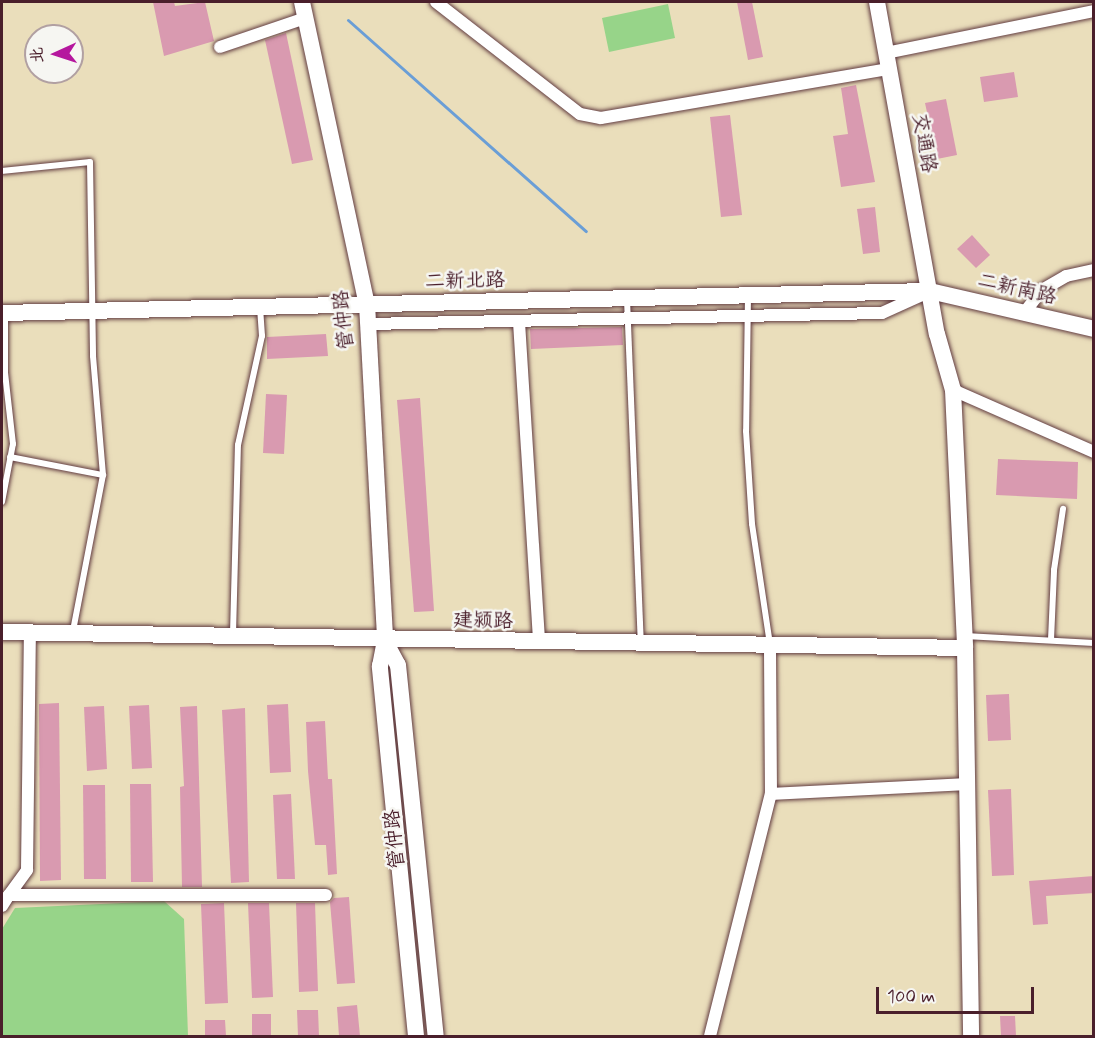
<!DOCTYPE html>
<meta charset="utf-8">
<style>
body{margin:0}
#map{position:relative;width:1095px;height:1038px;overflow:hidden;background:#eadebb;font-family:Mynerve,"LXGW WenKai TC",sans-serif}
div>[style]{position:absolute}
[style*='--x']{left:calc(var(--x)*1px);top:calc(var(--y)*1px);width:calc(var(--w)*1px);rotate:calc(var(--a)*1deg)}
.green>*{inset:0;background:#97d489}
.stream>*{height:3px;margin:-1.5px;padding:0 1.5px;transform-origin:1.5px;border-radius:1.5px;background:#6a9ed6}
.building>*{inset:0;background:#d99ab0}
.roads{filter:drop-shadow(0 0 2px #623c41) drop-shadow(0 0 2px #623c41)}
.lane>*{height:6px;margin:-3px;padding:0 3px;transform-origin:3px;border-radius:3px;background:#fff}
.street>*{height:12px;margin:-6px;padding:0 6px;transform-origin:6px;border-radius:6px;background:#fff}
.secondary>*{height:16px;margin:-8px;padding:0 8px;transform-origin:8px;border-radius:8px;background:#fff}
span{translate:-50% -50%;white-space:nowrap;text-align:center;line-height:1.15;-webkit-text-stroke:5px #f6f6f2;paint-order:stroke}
.street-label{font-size:20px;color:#4a1f2b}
.frame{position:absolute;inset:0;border:3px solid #4a1f2b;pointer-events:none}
.north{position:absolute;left:24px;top:24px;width:60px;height:60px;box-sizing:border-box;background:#f6f6f2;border:2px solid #b1a0a2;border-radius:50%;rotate:267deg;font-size:16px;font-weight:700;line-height:24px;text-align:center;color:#4a1f2b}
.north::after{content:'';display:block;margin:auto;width:21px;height:27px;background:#b5179e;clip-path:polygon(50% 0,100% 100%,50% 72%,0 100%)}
.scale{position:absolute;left:876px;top:987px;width:158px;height:27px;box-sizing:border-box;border:3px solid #4a1f2b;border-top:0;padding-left:8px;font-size:18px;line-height:21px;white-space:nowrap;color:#4a1f2b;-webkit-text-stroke:4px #f6f6f2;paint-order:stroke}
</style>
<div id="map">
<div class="green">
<div style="clip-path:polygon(668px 4px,675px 38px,609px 52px,602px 18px)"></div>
<div style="clip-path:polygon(164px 901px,184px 919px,188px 1036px,2px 1036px,2px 929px,15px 908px)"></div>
</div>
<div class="stream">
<div style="--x:348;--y:20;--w:318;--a:41.6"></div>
</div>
<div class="building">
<div style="clip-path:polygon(153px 2px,174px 2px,175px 6px,205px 2px,214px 41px,164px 56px)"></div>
<div style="clip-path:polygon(737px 2px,752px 2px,763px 57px,748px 60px)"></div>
<div style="clip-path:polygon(286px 33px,313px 160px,292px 164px,265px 40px)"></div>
<div style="clip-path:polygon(1014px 72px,1018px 97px,984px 102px,980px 77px)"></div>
<div style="clip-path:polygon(856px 85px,875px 182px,841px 187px,833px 136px,848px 134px,841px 88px)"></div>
<div style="clip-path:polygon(946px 99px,957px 155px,937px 159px,925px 103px)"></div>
<div style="clip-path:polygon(730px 115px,742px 215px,721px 217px,710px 117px)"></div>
<div style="clip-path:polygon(875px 207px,880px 252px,863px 254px,857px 209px)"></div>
<div style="clip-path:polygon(972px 235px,990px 255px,976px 268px,957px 249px)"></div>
<div style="clip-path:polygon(622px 327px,623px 345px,531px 349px,530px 329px)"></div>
<div style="clip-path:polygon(326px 334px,328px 356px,267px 359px,267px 337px)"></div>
<div style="clip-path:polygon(266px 394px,287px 395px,284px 454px,263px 453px)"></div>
<div style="clip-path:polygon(420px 398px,434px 611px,414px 612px,397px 400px)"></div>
<div style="clip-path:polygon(998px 459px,1078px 462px,1077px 499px,996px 495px)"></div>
<div style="clip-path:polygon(1009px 694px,1011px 740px,988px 741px,986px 695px)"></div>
<div style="clip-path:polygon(59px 703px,61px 880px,40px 881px,39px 704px)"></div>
<div style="clip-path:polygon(288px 704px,291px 772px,270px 773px,267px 705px)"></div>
<div style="clip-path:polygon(149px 705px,152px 768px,132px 769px,129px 706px)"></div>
<div style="clip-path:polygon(104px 706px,107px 769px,87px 771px,84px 707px)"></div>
<div style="clip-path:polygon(197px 706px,202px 887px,182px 887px,180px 787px,184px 786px,180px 707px)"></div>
<div style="clip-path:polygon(245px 708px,249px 882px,231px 883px,222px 710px)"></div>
<div style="clip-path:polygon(325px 721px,328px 779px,332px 779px,337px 874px,328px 875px,326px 845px,315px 845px,308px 771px,306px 722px)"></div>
<div style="clip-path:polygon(130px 784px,151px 784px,153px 882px,131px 882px)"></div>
<div style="clip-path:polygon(83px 785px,105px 785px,106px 879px,84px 879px)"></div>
<div style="clip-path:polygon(1011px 789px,1014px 875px,992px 876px,988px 790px)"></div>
<div style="clip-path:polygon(291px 794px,295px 879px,277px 879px,273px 795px)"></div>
<div style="clip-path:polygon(1094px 876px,1094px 893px,1046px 896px,1048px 924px,1033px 925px,1029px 881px)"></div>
<div style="clip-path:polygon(349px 897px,355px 983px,337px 984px,330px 902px,334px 898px)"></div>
<div style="clip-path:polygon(224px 903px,228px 1003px,205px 1004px,201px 904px)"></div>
<div style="clip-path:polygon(248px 903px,269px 903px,273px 997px,252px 998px)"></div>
<div style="clip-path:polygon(296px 903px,315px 903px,318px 991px,299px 992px)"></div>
<div style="clip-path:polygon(357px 1005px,360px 1036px,339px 1036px,337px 1007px)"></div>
<div style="clip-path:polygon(297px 1010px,318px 1010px,319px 1036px,298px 1036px)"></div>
<div style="clip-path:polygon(252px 1014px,271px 1014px,271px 1036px,252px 1036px)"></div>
<div style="clip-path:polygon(1000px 1016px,1015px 1016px,1016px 1036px,1001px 1036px)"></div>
<div style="clip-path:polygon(205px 1020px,225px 1020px,226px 1036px,205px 1036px)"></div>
</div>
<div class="roads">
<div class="lane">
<div style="--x:2;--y:171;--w:88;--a:-5.8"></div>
<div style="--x:90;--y:162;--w:194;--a:89.1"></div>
<div style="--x:93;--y:356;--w:119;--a:85.2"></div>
<div style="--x:103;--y:475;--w:159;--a:100.9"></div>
<div style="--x:748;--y:296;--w:135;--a:90.8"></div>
<div style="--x:746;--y:431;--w:93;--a:86.3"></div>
<div style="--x:752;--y:524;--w:121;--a:81.5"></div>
<div style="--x:627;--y:299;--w:344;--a:87.7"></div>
<div style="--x:10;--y:457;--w:95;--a:11"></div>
<div style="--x:2;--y:502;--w:59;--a:-79.3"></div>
<div style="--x:13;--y:444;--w:71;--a:-96.4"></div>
<div style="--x:5;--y:373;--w:59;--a:-90"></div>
<div style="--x:233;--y:634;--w:189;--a:-88.5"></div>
<div style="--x:238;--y:445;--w:112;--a:-77.6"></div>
<div style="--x:262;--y:336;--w:28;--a:-94"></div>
<div style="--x:965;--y:636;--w:129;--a:3.1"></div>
<div style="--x:1051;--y:640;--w:70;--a:-87.5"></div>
<div style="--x:1054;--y:570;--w:62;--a:-81.6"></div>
</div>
<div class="street">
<div style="--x:436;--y:2;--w:182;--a:37.9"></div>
<div style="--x:580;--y:114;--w:21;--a:11"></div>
<div style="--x:601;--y:118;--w:292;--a:-9.7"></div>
<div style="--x:220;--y:47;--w:90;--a:-18.8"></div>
<div style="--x:886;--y:53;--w:212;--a:-11.4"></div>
<div style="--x:1024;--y:313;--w:29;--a:-52"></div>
<div style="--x:1042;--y:290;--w:28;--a:-30"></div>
<div style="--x:1066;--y:276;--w:29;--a:-12"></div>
<div style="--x:519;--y:322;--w:321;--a:86.4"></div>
<div style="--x:368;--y:324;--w:514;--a:-1.23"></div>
<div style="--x:882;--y:313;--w:48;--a:-24.4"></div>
<div style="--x:953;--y:390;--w:154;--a:23.7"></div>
<div style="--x:771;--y:794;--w:196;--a:-2.9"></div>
<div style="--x:9;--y:895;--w:31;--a:-54"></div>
<div style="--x:27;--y:870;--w:236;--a:-89.3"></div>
<div style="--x:2;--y:906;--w:13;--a:-58"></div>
<div style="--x:9;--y:895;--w:317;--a:0"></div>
<div style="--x:710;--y:1036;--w:250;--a:-75.9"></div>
<div style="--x:771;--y:794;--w:149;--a:-90.4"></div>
</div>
<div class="secondary">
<div style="--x:302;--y:2;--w:309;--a:77.9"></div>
<div style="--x:367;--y:304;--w:337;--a:86.9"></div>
<div style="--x:877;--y:2;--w:337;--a:79.8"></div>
<div style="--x:937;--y:334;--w:58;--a:74.1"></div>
<div style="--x:953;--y:390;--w:258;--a:87.3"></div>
<div style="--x:965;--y:648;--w:388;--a:89.1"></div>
<div style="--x:2;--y:313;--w:928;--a:-1.36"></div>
<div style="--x:930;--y:291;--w:168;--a:13"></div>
<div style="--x:2;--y:632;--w:963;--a:0.95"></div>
<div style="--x:416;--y:1036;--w:372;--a:-95.6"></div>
<div style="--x:380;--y:666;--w:25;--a:-79"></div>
<div style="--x:385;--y:641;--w:27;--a:62"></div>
<div style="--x:398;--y:665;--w:373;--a:84.2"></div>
</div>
</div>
<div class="street-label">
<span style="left:924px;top:143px;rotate:80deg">交通路</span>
<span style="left:465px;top:281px;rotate:-1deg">二新北路</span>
<span style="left:1017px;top:289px;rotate:13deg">二新南路</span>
<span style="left:344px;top:320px;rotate:-96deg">管仲路</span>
<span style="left:483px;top:621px;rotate:1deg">建颍路</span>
<span style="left:395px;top:839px;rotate:-96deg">管仲路</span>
</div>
<div class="frame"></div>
<div class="north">北</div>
<div class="scale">100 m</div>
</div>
